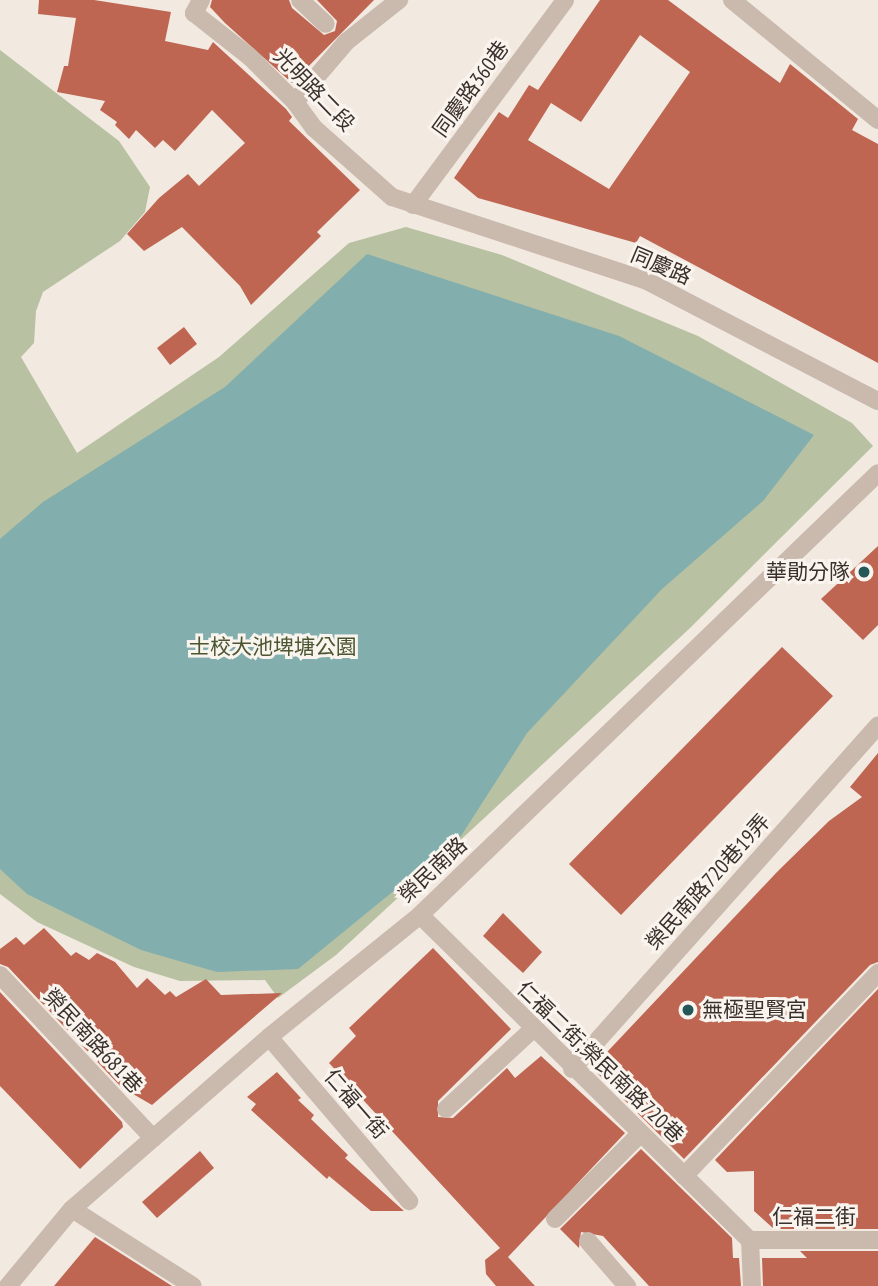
<!DOCTYPE html>
<meta charset="utf-8">
<style>
body{margin:0}
#map{position:relative;width:878px;height:1286px;overflow:hidden;background:#f2e9e1;font-family:"PT Sans Narrow","Noto Sans TC",sans-serif}
div>[style]{position:absolute}
[style*='--x']{left:calc(var(--x)*1px);top:calc(var(--y)*1px);width:calc(var(--w)*1px);rotate:calc(var(--a)*1deg)}
.green>*{inset:0;background:#b8c1a2}
.water>*{inset:0;background:#82aead}
.building>*{inset:0;background:#bf6653}
.minor>*{height:18px;margin:-9px;padding:0 9px;transform-origin:9px;border-radius:9px;background:#cab9ad}
.dots>*{width:19px;height:19px;translate:-50% -50%;box-sizing:border-box;border:4px solid #faf4ee;border-radius:50%}
span{translate:-50% -50%;white-space:nowrap;text-align:center;line-height:1.15;-webkit-text-stroke:6px #faf4ee;paint-order:stroke}
.street-label{font-size:21px;color:#392f2b}
.poi-label{font-size:21px;color:#392f2b}
.right{translate:-100% -50%;text-align:right}
.left{translate:0 -50%;text-align:left}
.park-label{font-size:21px;color:#4b5631}
</style>
<div id="map">
<div class="green">
<div style="clip-path:polygon(0 50px,119px 141px,150px 187px,145px 212px,120px 241px,43px 292px,36px 311px,34px 343px,21px 357px,77px 453px,219px 357px,349px 243px,406px 227px,502px 255px,698px 336px,852px 423px,873px 446px,689px 629px,336px 955px,278px 998px,265px 980px,180px 981px,134px 967px,37px 922px,0 894px)"></div>
</div>
<div class="water">
<div style="clip-path:polygon(367px 254px,619px 336px,814px 435px,763px 501px,662px 589px,527px 733px,461px 836px,298px 969px,217px 972px,141px 950px,27px 894px,0 869px,0 539px,43px 502px,225px 387px)"></div>
</div>
<div class="building">
<div style="clip-path:polygon(39px 0,94px 0,171px 12px,165px 41px,208px 50px,213px 42px,286px 109px,292px 117px,289px 121px,360px 190px,317px 232px,321px 236px,251px 305px,240px 286px,182px 227px,144px 251px,127px 234px,159px 198px,188px 174px,199px 186px,245px 143px,212px 110px,175px 151px,163px 140px,155px 148px,136px 130px,129px 139px,115px 125px,117px 122px,100px 110px,105px 101px,57px 92px,64px 66px,68px 66px,76px 18px,38px 14px)"></div>
<div style="clip-path:polygon(212px 0,289px 0,292px 8px,324px 35px,335px 31px,337px 21px,317px 0,374px 0,292px 83px,225px 23px,210px 7px)"></div>
<div style="clip-path:polygon(evenodd,600px 0,668px 0,780px 83px,790px 64px,858px 119px,852px 130px,878px 144px,878px 363px,640px 236px,636px 243px,478px 198px,454px 178px,499px 112px,508px 118px,529px 85px,538px 90px,600px 0,640px 35px,690px 72px,609px 189px,528px 140px,551px 103px,581px 122px,640px 35px)"></div>
<div style="clip-path:polygon(184px 327px,197px 344px,170px 365px,157px 348px)"></div>
<div style="clip-path:polygon(878px 546px,878px 625px,863px 640px,821px 599px)"></div>
<div style="clip-path:polygon(782px 647px,833px 696px,621px 915px,569px 864px)"></div>
<div style="clip-path:polygon(878px 753px,878px 962px,870px 965px,684px 1159px,592px 1068px,777px 872px,829px 821px,862px 797px,850px 787px)"></div>
<div style="clip-path:polygon(503px 913px,542px 952px,523px 973px,483px 936px)"></div>
<div style="clip-path:polygon(44px 928px,71px 956px,76px 952px,89px 960px,97px 953px,115px 962px,137px 988px,147px 978px,165px 995px,170px 991px,176px 997px,206px 979px,221px 995px,282px 993px,152px 1105px,121px 1087px,8px 967px,0 964px,0 949px,16px 937px,24px 945px)"></div>
<div style="clip-path:polygon(433px 948px,511px 1029px,438px 1101px,438px 1117px,453px 1118px,507px 1068px,515px 1078px,541px 1056px,625px 1133px,508px 1257px,535px 1286px,496px 1286px,486px 1274px,485px 1260px,500px 1248px,329px 1063px,356px 1036px,349px 1028px)"></div>
<div style="clip-path:polygon(878px 989px,878px 1229px,774px 1229px,754px 1211px,754px 1171px,727px 1172px,715px 1160px)"></div>
<div style="clip-path:polygon(0 992px,122px 1122px,123px 1127px,80px 1169px,0 1086px)"></div>
<div style="clip-path:polygon(277px 1072px,301px 1098px,298px 1100px,314px 1115px,311px 1119px,348px 1155px,345px 1158px,404px 1211px,371px 1211px,329px 1176px,327px 1179px,251px 1110px,256px 1104px,247px 1097px)"></div>
<div style="clip-path:polygon(641px 1149px,732px 1238px,733px 1258px,739px 1258px,741px 1286px,649px 1286px,603px 1236px,581px 1232px,579px 1248px,560px 1229px)"></div>
<div style="clip-path:polygon(200px 1151px,214px 1168px,157px 1218px,142px 1202px)"></div>
<div style="clip-path:polygon(95px 1237px,172px 1286px,54px 1286px)"></div>
<div style="clip-path:polygon(800px 1251px,878px 1251px,878px 1286px,763px 1286px,762px 1258px,807px 1258px)"></div>
</div>
<div class="minor">
<div style="--x:201;--y:0;--w:15;--a:118"></div>
<div style="--x:194;--y:13;--w:71;--a:38.2"></div>
<div style="--x:250;--y:57;--w:64;--a:45"></div>
<div style="--x:295;--y:102;--w:32;--a:54"></div>
<div style="--x:314;--y:128;--w:104;--a:41.5"></div>
<div style="--x:392;--y:197;--w:268;--a:18.2"></div>
<div style="--x:647;--y:281;--w:260;--a:27.5"></div>
<div style="--x:300;--y:0;--w:35;--a:43"></div>
<div style="--x:732;--y:0;--w:189;--a:39.4"></div>
<div style="--x:295;--y:102;--w:79;--a:-49.6"></div>
<div style="--x:346;--y:42;--w:68;--a:-38.4"></div>
<div style="--x:413;--y:205;--w:255;--a:-53.4"></div>
<div style="--x:420;--y:915;--w:463;--a:44.6"></div>
<div style="--x:0;--y:975;--w:224;--a:46.8"></div>
<div style="--x:269;--y:1037;--w:216;--a:49.5"></div>
<div style="--x:572;--y:1069;--w:460;--a:-48.3"></div>
<div style="--x:446;--y:1109;--w:118;--a:-42.6"></div>
<div style="--x:684;--y:1176;--w:281;--a:-46.3"></div>
<div style="--x:72;--y:1209;--w:143;--a:32.5"></div>
<div style="--x:555;--y:1219;--w:120;--a:-45"></div>
<div style="--x:750;--y:1240;--w:128;--a:0"></div>
<div style="--x:750;--y:1240;--w:46;--a:87.5"></div>
<div style="--x:588;--y:1241;--w:60;--a:49.1"></div>
<div style="--x:8;--y:1286;--w:100;--a:-50.3"></div>
<div style="--x:72;--y:1209;--w:262;--a:-41.1"></div>
<div style="--x:269;--y:1037;--w:194;--a:-38.9"></div>
<div style="--x:420;--y:915;--w:636;--a:-43.98"></div>
</div>
<div class="dots">
<div style="left:864px;top:572px;background:#235859"></div>
<div style="left:688px;top:1010px;background:#235859"></div>
</div>
<div class="street-label">
<span style="left:471px;top:89px;rotate:-54deg">同慶路360巷</span>
<span style="left:314px;top:90px;rotate:46deg">光明路二段</span>
<span style="left:661px;top:266px;rotate:23deg">同慶路</span>
<span style="left:433px;top:870px;rotate:-43deg">榮民南路</span>
<span style="left:708px;top:882px;rotate:-48deg">榮民南路720巷19弄</span>
<span style="left:93px;top:1041px;rotate:47deg">榮民南路681巷</span>
<span style="left:600px;top:1062px;rotate:44deg">仁福二街;榮民南路720巷</span>
<span style="left:356px;top:1104px;rotate:49deg">仁福一街</span>
<span style="left:814px;top:1217px">仁福二街</span>
</div>
<div class="poi-label">
<span class="right" style="left:850px;top:572px">華勛分隊</span>
<span class="left" style="left:702px;top:1010px">無極聖賢宮</span>
</div>
<div class="park-label">
<span style="left:273px;top:647px">士校大池埤塘公園</span>
</div>
</div>
